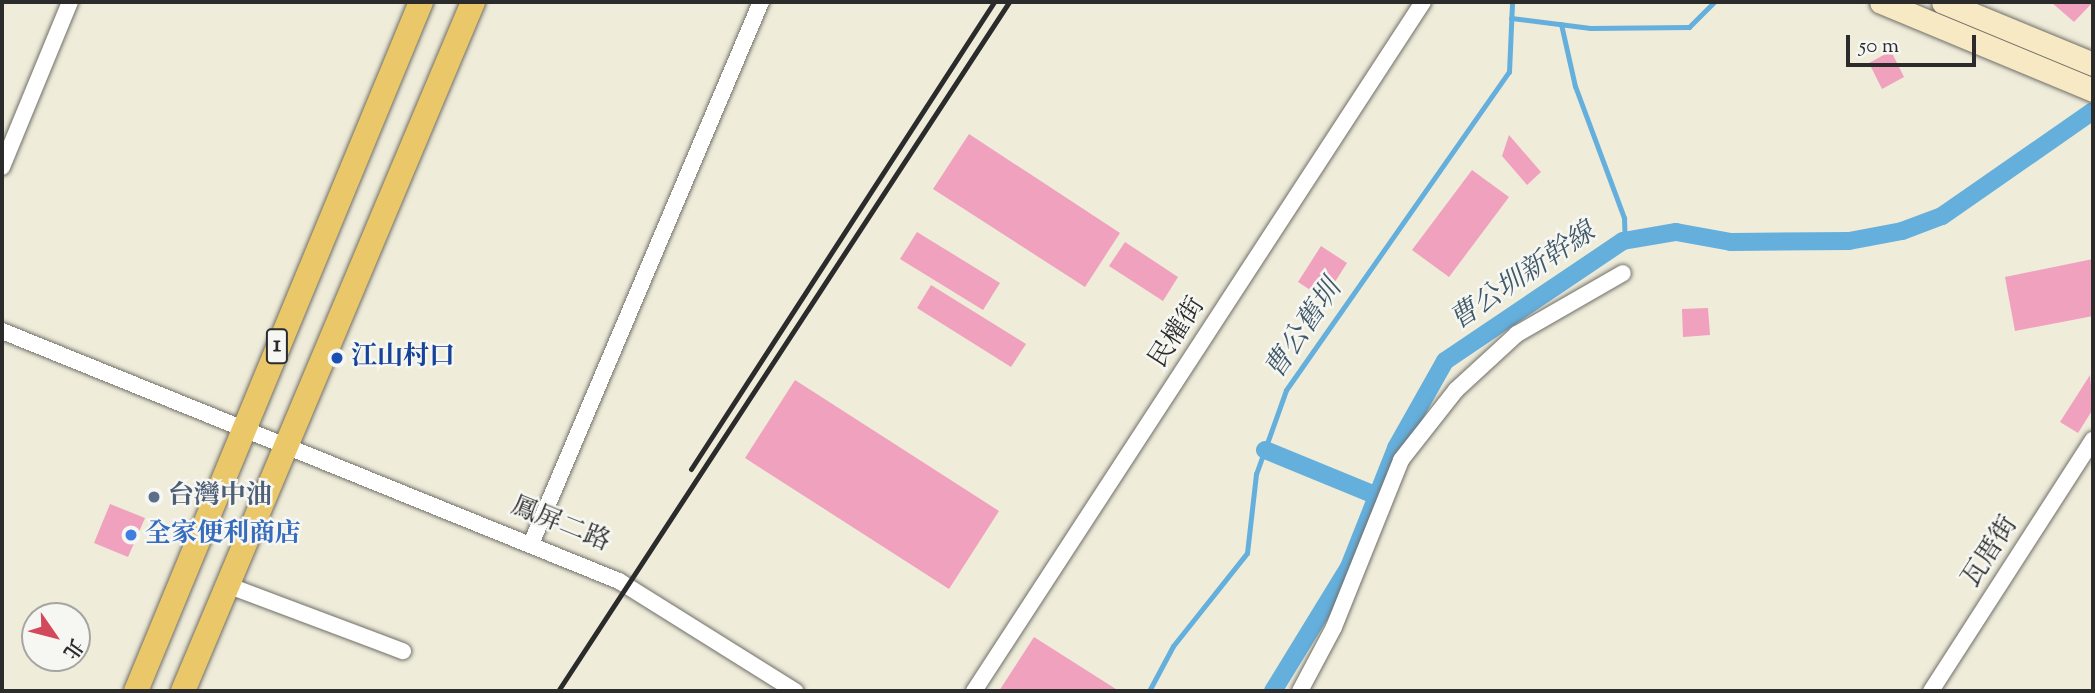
<!DOCTYPE html>
<meta charset="utf-8">
<style>
body{margin:0}
#map{position:relative;width:2095px;height:693px;overflow:hidden;background:#efecda;font-family:"Sorts Mill Goudy","Noto Serif TC",serif}
div>[style]{position:absolute}
[style*='--x']{left:calc(var(--x)*1px);top:calc(var(--y)*1px);width:calc(var(--w)*1px);rotate:calc(var(--a)*1deg)}
.stream>*{height:5px;margin:-2.5px;padding:0 2.5px;transform-origin:2.5px;border-radius:2.5px;background:#65afdd}
.canal>*{height:18px;margin:-9px;padding:0 9px;transform-origin:9px;border-radius:9px;background:#65afdd}
.building>*{inset:0;background:#f0a1be}
.roads{filter:drop-shadow(0 0 2px #706f68) drop-shadow(0 0 2px #706f68)}
.street>*{height:16px;margin:-8px;padding:0 8px;transform-origin:8px;border-radius:8px;background:#fff}
.secondary>*{height:23px;margin:-11.5px;padding:0 11.5px;transform-origin:11.5px;border-radius:11.5px;background:#f7e9c3}
.primary>*{height:24px;margin:-12px;padding:0 12px;transform-origin:12px;border-radius:12px;background:#eac769}
.rail>*{height:5px;margin:-2.5px;padding:0 2.5px;transform-origin:2.5px;border-radius:2.5px;background:#2b2b2b}
.dots>*{width:19px;height:19px;translate:-50% -50%;box-sizing:border-box;border:4px solid #f6f6f2;border-radius:50%}
span{translate:-50% -50%;white-space:nowrap;text-align:center;line-height:1.15;-webkit-text-stroke:5px #f6f6f2;paint-order:stroke}
.shield-label span{padding:2px 5px;background:#f6f6f2;border:2px solid;border-radius:5px;-webkit-text-stroke-width:0}
.shield-label{font-size:24px;color:#2b2b2b;font-weight:700}
.street-label{font-size:26px;color:#2b2b2b}
.transit-label{font-size:26px;color:#164399;font-weight:700}
.left{translate:0 -50%;text-align:left}
.service-label{font-size:26px;color:#4e5e75;font-weight:700}
.shop-label{font-size:26px;color:#366cbe;font-weight:700}
.water-label{font-size:28px;color:#3f5969;font-style:italic}
.frame{position:absolute;inset:0;border:4px solid #2b2b2b;pointer-events:none}
.north{position:absolute;left:21px;top:602px;width:70px;height:70px;box-sizing:border-box;background:#f6f6f2;border:2px solid #a5a5a2;border-radius:50%;rotate:125deg;font-size:19px;font-weight:700;line-height:28px;text-align:center;color:#2b2b2b}
.north::after{content:'';display:block;margin:auto;width:24px;height:32px;background:#d1495b;clip-path:polygon(50% 0,100% 100%,50% 72%,0 100%)}
.scale{position:absolute;left:1846px;top:35px;width:130px;height:32px;box-sizing:border-box;border:4px solid #2b2b2b;border-top:0;padding-left:9px;font-size:21px;line-height:24px;white-space:nowrap;color:#2b2b2b;-webkit-text-stroke:5px #f6f6f2;paint-order:stroke}
</style>
<div id="map">
<div class="stream">
<div style="--x:1511;--y:18;--w:80;--a:7.2"></div>
<div style="--x:1590;--y:28;--w:99;--a:-0.6"></div>
<div style="--x:1689;--y:27;--w:35;--a:-45"></div>
<div style="--x:1561;--y:24;--w:64;--a:77.3"></div>
<div style="--x:1575;--y:86;--w:141;--a:69.6"></div>
<div style="--x:1624;--y:218;--w:23;--a:88"></div>
<div style="--x:1149;--y:691;--w:51;--a:-61.9"></div>
<div style="--x:1173;--y:646;--w:119;--a:-51.5"></div>
<div style="--x:1247;--y:553;--w:80;--a:-83.5"></div>
<div style="--x:1256;--y:474;--w:89;--a:-70.3"></div>
<div style="--x:1286;--y:390;--w:388;--a:-55"></div>
<div style="--x:1509;--y:72;--w:70;--a:-87.5"></div>
</div>
<div class="canal">
<div style="--x:1265;--y:450;--w:121;--a:22.3"></div>
<div style="--x:1273;--y:691;--w:145;--a:-58.5"></div>
<div style="--x:1349;--y:567;--w:128;--a:-68.4"></div>
<div style="--x:1396;--y:448;--w:100;--a:-60.6"></div>
<div style="--x:1445;--y:361;--w:215;--a:-34"></div>
<div style="--x:1623;--y:241;--w:54;--a:-9.6"></div>
<div style="--x:1676;--y:232;--w:56;--a:10.3"></div>
<div style="--x:1731;--y:242;--w:118;--a:-0.5"></div>
<div style="--x:1849;--y:241;--w:54;--a:-10.7"></div>
<div style="--x:1902;--y:231;--w:43;--a:-20.6"></div>
<div style="--x:1942;--y:216;--w:184;--a:-34.8"></div>
</div>
<div class="building">
<div style="clip-path:polygon(2051px 2px,2093px 2px,2074px 22px)"></div>
<div style="clip-path:polygon(1891px 51px,1904px 77px,1882px 89px,1869px 63px)"></div>
<div style="clip-path:polygon(969px 134px,1120px 233px,1085px 287px,933px 189px)"></div>
<div style="clip-path:polygon(1509px 135px,1541px 172px,1527px 185px,1502px 156px)"></div>
<div style="clip-path:polygon(1472px 170px,1509px 197px,1449px 277px,1412px 250px)"></div>
<div style="clip-path:polygon(917px 232px,1000px 283px,983px 310px,900px 259px)"></div>
<div style="clip-path:polygon(1125px 242px,1178px 277px,1163px 301px,1109px 266px)"></div>
<div style="clip-path:polygon(1321px 246px,1347px 263px,1324px 299px,1298px 282px)"></div>
<div style="clip-path:polygon(2093px 259px,2093px 316px,2015px 331px,2005px 277px)"></div>
<div style="clip-path:polygon(931px 285px,1026px 344px,1011px 367px,917px 308px)"></div>
<div style="clip-path:polygon(1708px 308px,1710px 335px,1683px 337px,1682px 309px)"></div>
<div style="clip-path:polygon(2090px 375px,2093px 409px,2078px 433px,2060px 422px)"></div>
<div style="clip-path:polygon(795px 380px,999px 511px,949px 589px,745px 458px)"></div>
<div style="clip-path:polygon(110px 504px,145px 518px,128px 557px,94px 543px)"></div>
<div style="clip-path:polygon(1034px 637px,1119px 691px,999px 691px)"></div>
</div>
<div class="roads">
<div class="street">
<div style="--x:2;--y:167;--w:178;--a:-67.6"></div>
<div style="--x:2;--y:331;--w:666;--a:22.06"></div>
<div style="--x:619;--y:581;--w:208;--a:32"></div>
<div style="--x:531;--y:544;--w:589;--a:-67.01"></div>
<div style="--x:227;--y:585;--w:188;--a:20.6"></div>
<div style="--x:974;--y:691;--w:822;--a:-56.91"></div>
<div style="--x:1300;--y:691;--w:72;--a:-62"></div>
<div style="--x:1334;--y:627;--w:180;--a:-68.1"></div>
<div style="--x:1401;--y:460;--w:89;--a:-51.8"></div>
<div style="--x:1456;--y:390;--w:83;--a:-42.6"></div>
<div style="--x:1517;--y:334;--w:122;--a:-29.9"></div>
<div style="--x:1931;--y:691;--w:299;--a:-57.2"></div>
</div>
<div class="secondary">
<div style="--x:1881;--y:2;--w:230;--a:22.5"></div>
<div style="--x:1943;--y:2;--w:162;--a:22.5"></div>
</div>
<div class="primary">
<div style="--x:136;--y:691;--w:746;--a:-67.53"></div>
<div style="--x:183;--y:691;--w:748;--a:-67.17"></div>
</div>
</div>
<div class="rail">
<div style="--x:691;--y:469;--w:557;--a:-57.02"></div>
<div style="--x:558;--y:691;--w:823;--a:-56.79"></div>
</div>
<div class="dots">
<div style="left:337px;top:358px;background:#1a4fb4"></div>
<div style="left:154px;top:497px;background:#5c6f8a"></div>
<div style="left:131px;top:535px;background:#3f7fe0"></div>
</div>
<div class="shield-label">
<span style="left:277px;top:346px">1</span>
</div>
<div class="street-label">
<span style="left:1178px;top:333px;rotate:-57deg">民權街</span>
<span style="left:560px;top:525px;rotate:22deg">鳳屏二路</span>
<span style="left:1991px;top:552px;rotate:-57deg">瓦厝街</span>
</div>
<div class="transit-label">
<span class="left" style="left:351px;top:358px">江山村口</span>
</div>
<div class="service-label">
<span class="left" style="left:168px;top:497px">台灣中油</span>
</div>
<div class="shop-label">
<span class="left" style="left:145px;top:535px">全家便利商店</span>
</div>
<div class="water-label">
<span style="left:1523px;top:277px;rotate:-34deg">曹公圳新幹線</span>
<span style="left:1304px;top:330px;rotate:-56deg">曹公舊圳</span>
</div>
<div class="frame"></div>
<div class="north">北</div>
<div class="scale">50 m</div>
</div>
